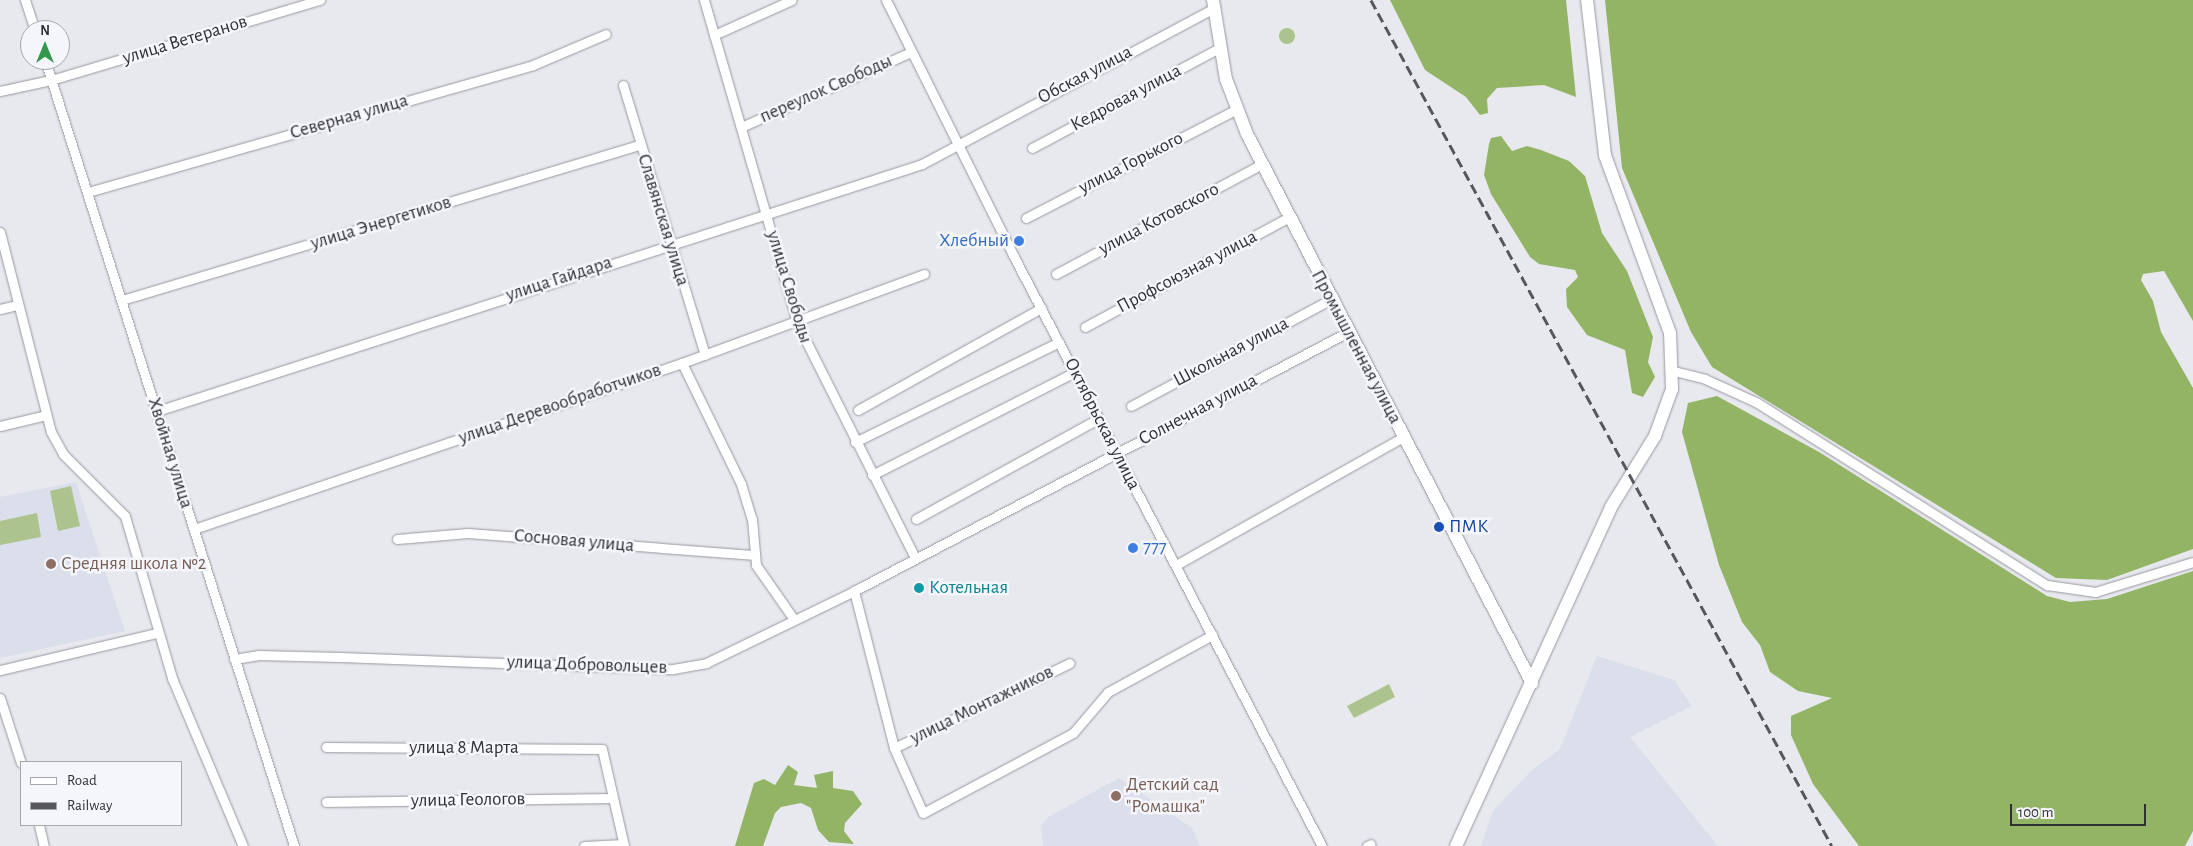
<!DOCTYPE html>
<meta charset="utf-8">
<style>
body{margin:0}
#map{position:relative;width:2193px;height:846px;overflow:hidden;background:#e7e9ef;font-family:"Alegreya Sans",sans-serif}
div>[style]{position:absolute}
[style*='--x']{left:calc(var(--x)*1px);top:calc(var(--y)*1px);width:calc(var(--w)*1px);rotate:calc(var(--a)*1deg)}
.built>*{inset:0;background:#dbdeeb}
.green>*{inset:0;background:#acc38e}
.round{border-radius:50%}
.forest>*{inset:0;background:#93b465}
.roads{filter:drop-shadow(0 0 1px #97989e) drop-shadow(0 0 1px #97989e)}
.street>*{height:9px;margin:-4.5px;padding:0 4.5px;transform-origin:4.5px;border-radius:4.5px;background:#fff}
.secondary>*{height:12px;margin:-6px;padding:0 6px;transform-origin:6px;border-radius:6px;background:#fff}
.rail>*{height:2.5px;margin-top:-1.25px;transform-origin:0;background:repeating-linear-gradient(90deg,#57575b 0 10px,transparent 0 15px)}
.dots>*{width:14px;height:14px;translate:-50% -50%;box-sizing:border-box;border:2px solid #f5f6fc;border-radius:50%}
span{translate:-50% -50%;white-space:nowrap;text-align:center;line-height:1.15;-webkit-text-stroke:5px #f5f6fc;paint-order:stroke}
.street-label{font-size:19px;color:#303033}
.shop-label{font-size:19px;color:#366cbe}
.right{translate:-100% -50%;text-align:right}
.left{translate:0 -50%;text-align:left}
.transit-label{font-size:19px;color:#164399}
.education-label{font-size:19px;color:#785e54}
.culture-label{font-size:19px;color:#0d838f}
.legend{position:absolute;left:20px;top:761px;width:162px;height:65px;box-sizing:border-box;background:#f5f6fc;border:1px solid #a6a7ac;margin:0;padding:6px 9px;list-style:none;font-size:15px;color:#303033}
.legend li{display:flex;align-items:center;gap:10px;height:25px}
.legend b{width:25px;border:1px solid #a6a7ac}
.north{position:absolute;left:20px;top:20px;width:50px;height:50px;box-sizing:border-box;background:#f5f6fc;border:1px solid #a6a7ac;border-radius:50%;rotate:0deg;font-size:14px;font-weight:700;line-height:20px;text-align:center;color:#303033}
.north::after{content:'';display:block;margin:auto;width:18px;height:22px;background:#34974c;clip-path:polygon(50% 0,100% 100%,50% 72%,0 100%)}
.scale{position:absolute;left:2010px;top:804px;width:136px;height:22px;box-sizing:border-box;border:2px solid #303033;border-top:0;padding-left:6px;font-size:15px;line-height:18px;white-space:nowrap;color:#303033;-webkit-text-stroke:4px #f5f6fc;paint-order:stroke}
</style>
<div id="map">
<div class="built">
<div style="clip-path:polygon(76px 482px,125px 631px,0 658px,0 497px)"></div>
<div style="clip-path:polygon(1597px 656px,1674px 680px,1692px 706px,1630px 737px,1718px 846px,1481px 846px,1493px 811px,1531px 771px,1560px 749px)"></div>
<div style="clip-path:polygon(1119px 778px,1192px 828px,1200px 846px,1043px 846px,1041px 826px,1048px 817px)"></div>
</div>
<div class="green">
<div class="round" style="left:1279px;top:28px;width:16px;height:16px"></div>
<div style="clip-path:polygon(71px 486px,80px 526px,58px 531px,50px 491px)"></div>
<div style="clip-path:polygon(37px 513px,41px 537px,0 545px,0 521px)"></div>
<div style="clip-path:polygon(1389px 684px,1395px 697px,1354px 718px,1347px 706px)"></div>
</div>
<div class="forest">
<div style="clip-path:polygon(1390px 0,1566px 0,1576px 97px,1544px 85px,1497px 88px,1487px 99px,1488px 113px,1480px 115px,1466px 97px,1425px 70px)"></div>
<div style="clip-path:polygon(1605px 0,2193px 0,2193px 321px,2164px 271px,2143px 274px,2141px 280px,2153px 301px,2161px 332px,2193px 388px,2193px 549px,2107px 580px,2056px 578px,1712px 367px,1691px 332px,1622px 168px)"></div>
<div style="clip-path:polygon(1501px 136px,1512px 151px,1527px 146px,1541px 150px,1569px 161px,1585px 176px,1602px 233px,1627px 271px,1653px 337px,1648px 362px,1655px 377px,1643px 397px,1632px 393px,1625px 350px,1587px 335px,1567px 307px,1566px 289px,1578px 277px,1575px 270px,1539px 264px,1530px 257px,1491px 194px,1484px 175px,1489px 144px,1491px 138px)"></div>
<div style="clip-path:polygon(1717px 396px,1819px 452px,2047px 596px,2070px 602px,2107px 599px,2193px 571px,2193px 831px,2185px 846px,1859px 846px,1813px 784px,1791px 735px,1791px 716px,1832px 698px,1798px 691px,1770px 672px,1760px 645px,1742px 622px,1719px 565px,1682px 432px,1688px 403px)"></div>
<div style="clip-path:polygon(788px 765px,798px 772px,794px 785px,817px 788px,814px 775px,833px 771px,833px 788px,853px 791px,862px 804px,845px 823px,844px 831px,854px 844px,829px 842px,818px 830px,811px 808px,801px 803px,781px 807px,775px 813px,763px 846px,735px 846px,754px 783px,764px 779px,775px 785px)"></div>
</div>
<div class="roads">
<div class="street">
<div style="--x:25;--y:0;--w:32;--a:72"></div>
<div style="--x:704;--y:0;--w:336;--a:73.9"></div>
<div style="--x:797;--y:323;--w:263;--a:63.3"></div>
<div style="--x:886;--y:0;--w:285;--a:63.5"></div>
<div style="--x:1013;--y:255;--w:667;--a:62.4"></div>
<div style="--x:714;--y:35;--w:85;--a:-24.2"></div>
<div style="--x:45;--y:60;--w:824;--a:72.42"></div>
<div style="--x:623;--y:85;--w:282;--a:73.1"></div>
<div style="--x:0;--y:91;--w:52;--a:-12.2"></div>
<div style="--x:51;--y:80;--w:281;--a:-16.6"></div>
<div style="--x:741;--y:127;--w:186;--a:-23.8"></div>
<div style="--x:1032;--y:148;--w:212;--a:-28.1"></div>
<div style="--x:88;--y:192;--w:463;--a:-15.9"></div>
<div style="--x:533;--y:65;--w:79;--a:-23"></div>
<div style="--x:1026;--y:218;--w:237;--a:-27.3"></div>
<div style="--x:0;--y:232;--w:206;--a:75.7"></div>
<div style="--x:51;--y:432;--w:25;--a:61"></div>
<div style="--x:63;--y:454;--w:88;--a:45"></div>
<div style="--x:125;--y:516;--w:169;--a:73.8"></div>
<div style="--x:172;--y:678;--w:182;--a:67.1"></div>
<div style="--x:1056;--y:274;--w:234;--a:-28.1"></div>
<div style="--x:122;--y:300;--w:540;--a:-16.69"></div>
<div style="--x:0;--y:309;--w:18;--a:-13"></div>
<div style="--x:1085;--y:327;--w:232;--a:-28.3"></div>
<div style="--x:682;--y:363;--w:135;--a:64"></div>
<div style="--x:741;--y:484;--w:37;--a:73"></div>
<div style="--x:752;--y:519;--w:46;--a:85"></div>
<div style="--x:756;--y:565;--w:65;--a:55.1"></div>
<div style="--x:1674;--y:371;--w:32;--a:14"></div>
<div style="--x:1705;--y:379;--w:56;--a:24.3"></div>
<div style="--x:1756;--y:402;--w:344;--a:32.2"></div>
<div style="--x:2047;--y:585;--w:49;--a:8.3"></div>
<div style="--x:2095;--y:592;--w:102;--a:-17"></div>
<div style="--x:1131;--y:406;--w:227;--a:-28.1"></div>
<div style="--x:858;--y:410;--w:210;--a:-29.1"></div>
<div style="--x:157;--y:411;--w:804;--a:-17.89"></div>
<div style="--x:922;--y:164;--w:331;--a:-28.1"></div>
<div style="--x:0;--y:426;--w:47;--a:-13.4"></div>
<div style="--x:855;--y:442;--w:227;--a:-26.1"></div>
<div style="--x:872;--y:475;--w:228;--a:-26.9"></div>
<div style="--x:916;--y:519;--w:208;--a:-28.8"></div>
<div style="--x:194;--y:529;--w:515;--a:-18.79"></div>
<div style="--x:682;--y:363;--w:258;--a:-20.2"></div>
<div style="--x:397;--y:539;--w:71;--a:-4.8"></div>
<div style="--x:468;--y:533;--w:285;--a:4.4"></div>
<div style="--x:1176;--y:565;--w:261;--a:-29.4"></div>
<div style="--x:854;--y:591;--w:162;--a:75.7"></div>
<div style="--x:894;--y:748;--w:71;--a:66"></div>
<div style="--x:923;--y:813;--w:170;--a:-28.1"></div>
<div style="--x:1073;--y:733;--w:54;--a:-49.5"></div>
<div style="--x:1108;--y:692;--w:119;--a:-28.7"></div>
<div style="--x:234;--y:659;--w:24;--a:-9"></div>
<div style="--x:258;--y:655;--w:82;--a:1.4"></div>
<div style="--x:340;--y:657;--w:333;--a:2.1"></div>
<div style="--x:673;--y:669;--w:34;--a:-10"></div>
<div style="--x:706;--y:663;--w:165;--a:-25.9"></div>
<div style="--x:854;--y:591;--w:558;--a:-27.67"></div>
<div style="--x:0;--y:670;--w:161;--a:-13.3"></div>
<div style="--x:0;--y:698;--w:68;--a:72.1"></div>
<div style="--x:326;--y:747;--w:276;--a:0.4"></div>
<div style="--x:602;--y:749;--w:99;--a:77.2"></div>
<div style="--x:894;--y:748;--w:195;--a:-25.8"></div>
<div style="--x:326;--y:802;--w:283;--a:-0.8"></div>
<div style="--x:39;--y:825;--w:22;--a:77"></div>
<div style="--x:584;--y:846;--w:40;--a:-2.9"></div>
<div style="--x:1367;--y:846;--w:4;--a:-27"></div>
</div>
<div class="secondary">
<div style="--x:1213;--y:0;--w:80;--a:80.7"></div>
<div style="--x:1226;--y:79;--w:59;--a:69.1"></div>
<div style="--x:1247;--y:134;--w:619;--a:62.57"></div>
<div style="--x:1456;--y:846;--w:373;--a:-65.4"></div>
<div style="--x:1611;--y:507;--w:84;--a:-58.2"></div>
<div style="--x:1655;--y:436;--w:50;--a:-70.1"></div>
<div style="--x:1672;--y:389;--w:56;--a:-92"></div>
<div style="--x:1670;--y:333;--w:189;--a:-110.1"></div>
<div style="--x:1605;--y:155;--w:156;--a:-96.6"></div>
</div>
</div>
<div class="rail">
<div style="--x:1371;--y:0;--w:963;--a:61.41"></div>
</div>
<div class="dots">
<div style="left:1019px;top:241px;background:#3f7fe0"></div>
<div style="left:1439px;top:527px;background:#1a4fb4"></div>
<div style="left:1133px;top:548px;background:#3f7fe0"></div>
<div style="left:51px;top:564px;background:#8d6e63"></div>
<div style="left:919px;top:588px;background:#0f9aa8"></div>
<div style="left:1116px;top:796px;background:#8d6e63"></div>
</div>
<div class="street-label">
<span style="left:185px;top:40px;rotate:-17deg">улица Ветеранов</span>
<span style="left:1085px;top:75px;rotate:-28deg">Обская улица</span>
<span style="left:826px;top:89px;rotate:-24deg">переулок Свободы</span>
<span style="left:1126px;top:98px;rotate:-28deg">Кедровая улица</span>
<span style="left:349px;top:117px;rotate:-16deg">Северная улица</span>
<span style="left:1131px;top:163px;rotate:-27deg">улица Горького</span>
<span style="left:1159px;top:219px;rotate:-28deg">улица Котовского</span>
<span style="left:663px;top:220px;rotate:73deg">Славянская улица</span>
<span style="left:381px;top:223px;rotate:-17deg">улица Энергетиков</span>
<span style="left:1187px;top:272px;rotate:-28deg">Профсоюзная улица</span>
<span style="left:559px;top:279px;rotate:-18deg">улица Гайдара</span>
<span style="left:789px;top:287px;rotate:73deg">улица Свободы</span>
<span style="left:1356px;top:347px;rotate:62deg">Промышленная улица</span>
<span style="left:1231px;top:352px;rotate:-28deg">Школьная улица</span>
<span style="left:560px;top:404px;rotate:-19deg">улица Деревообработчиков</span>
<span style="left:1198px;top:410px;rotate:-28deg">Солнечная улица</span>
<span style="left:1102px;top:424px;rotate:63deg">Октябрьская улица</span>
<span style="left:170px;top:453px;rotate:73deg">Хвойная улица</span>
<span style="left:574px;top:541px;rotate:5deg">Сосновая улица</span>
<span style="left:587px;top:665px;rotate:2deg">улица Добровольцев</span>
<span style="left:982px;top:705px;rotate:-26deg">улица Монтажников</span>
<span style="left:464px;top:748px">улица 8 Марта</span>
<span style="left:468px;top:800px;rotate:-1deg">улица Геологов</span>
</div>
<div class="shop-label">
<span class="right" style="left:1009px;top:241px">Хлебный</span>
<span class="left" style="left:1143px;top:548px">777</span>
</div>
<div class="transit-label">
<span class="left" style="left:1449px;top:527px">ПМК</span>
</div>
<div class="education-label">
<span class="left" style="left:61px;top:564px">Средняя школа №2</span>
<span class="left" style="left:1126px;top:796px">Детский сад<br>"Ромашка"</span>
</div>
<div class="culture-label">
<span class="left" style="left:929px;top:588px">Котельная</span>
</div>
<ul class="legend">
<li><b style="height:6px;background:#fff"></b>Road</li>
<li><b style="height:6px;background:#57575b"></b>Railway</li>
</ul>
<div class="north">N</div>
<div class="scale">100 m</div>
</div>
